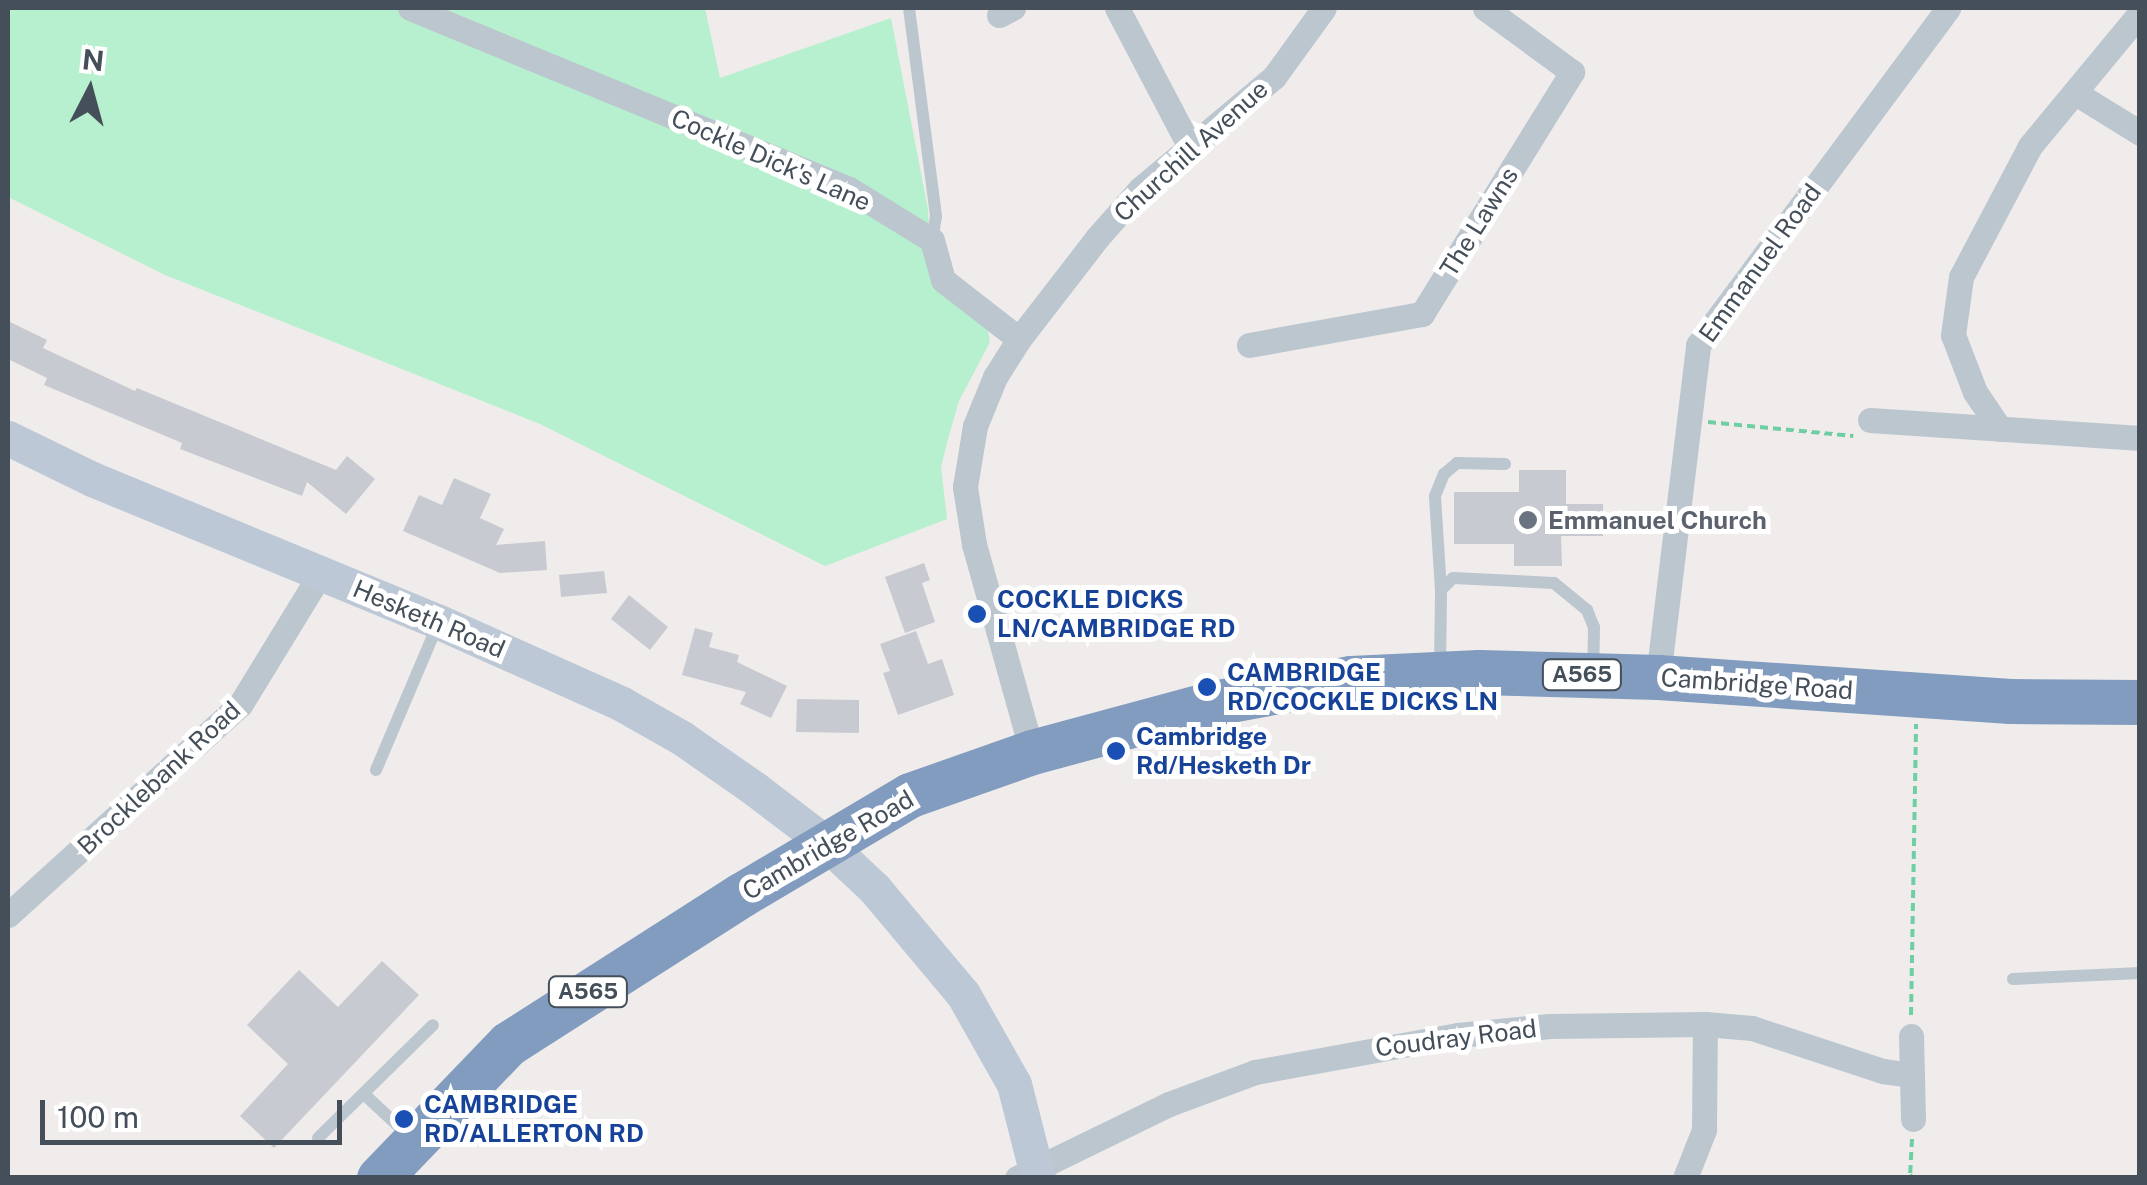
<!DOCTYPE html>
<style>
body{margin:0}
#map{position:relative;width:2147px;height:1185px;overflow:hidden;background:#efeceb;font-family:"Public Sans",sans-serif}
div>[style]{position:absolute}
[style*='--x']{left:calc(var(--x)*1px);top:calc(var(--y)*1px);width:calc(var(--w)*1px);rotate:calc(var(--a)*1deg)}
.green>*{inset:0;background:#b7f0ce}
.building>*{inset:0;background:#c8cad2}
.path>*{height:4px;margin-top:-2px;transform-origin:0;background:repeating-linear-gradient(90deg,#6ecfa2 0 8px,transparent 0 13px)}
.lane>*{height:12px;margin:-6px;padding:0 6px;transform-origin:6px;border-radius:6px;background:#bcc6cf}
.street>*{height:25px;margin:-12.5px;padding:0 12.5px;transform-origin:12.5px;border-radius:12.5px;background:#bcc6cf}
.secondary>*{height:35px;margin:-17.5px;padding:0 17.5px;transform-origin:17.5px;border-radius:17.5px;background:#bdc8d6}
.highway>*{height:45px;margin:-22.5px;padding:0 22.5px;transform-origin:22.5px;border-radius:22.5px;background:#819cbe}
.dots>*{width:28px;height:28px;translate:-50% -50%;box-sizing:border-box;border:5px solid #fff;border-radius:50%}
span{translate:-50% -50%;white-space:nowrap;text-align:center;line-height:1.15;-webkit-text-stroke:10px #fff;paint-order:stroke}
.shield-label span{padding:2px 8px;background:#fff;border:2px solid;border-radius:8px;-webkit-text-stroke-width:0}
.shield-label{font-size:22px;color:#444f5a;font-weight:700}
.street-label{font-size:25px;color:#444f5a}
.worship-label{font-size:25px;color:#5b616d;font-weight:700}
.left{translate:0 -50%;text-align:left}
.transit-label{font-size:25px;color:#164399;font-weight:700}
.frame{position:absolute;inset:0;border:10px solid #444f5a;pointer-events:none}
.north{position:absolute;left:40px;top:40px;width:100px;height:100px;-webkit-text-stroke:8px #fff;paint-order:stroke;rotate:6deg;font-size:28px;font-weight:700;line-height:40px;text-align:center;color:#444f5a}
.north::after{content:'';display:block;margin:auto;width:35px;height:45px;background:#444f5a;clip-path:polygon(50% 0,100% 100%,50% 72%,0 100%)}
.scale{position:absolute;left:40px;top:1100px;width:302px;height:45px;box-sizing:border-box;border:5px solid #444f5a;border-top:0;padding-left:12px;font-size:30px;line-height:35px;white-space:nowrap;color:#444f5a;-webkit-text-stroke:8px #fff;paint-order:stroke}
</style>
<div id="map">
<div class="green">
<div style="clip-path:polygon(8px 8px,705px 8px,720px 78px,891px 18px,928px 209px,931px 279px,988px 331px,990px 342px,959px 401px,948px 439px,941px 467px,947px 519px,825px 566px,540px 424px,165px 275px,8px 197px)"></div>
</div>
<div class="building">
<div style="clip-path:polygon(8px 321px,47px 340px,43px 348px,135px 391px,137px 388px,336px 470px,347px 456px,375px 479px,346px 514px,307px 482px,302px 496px,180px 449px,182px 443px,44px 385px,47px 378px,8px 359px)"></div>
<div style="clip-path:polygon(1519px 470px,1566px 470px,1566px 504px,1603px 504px,1603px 536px,1561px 536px,1562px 566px,1514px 566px,1514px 544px,1454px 544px,1454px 492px,1519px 492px)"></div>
<div style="clip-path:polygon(454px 478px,491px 494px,480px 518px,504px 529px,496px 545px,545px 541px,547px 570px,500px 573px,403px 531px,419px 495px,442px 505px)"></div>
<div style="clip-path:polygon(924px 563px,930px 580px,922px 583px,935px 622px,905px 633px,885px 577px)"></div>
<div style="clip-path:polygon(604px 571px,607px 593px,561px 597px,559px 575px)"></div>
<div style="clip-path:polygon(629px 595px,668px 627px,650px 650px,611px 619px)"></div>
<div style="clip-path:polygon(695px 628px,713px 633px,709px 647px,739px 655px,737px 662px,787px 686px,771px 718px,740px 704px,746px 692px,682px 675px)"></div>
<div style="clip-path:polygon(916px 631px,928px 664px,942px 659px,954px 695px,898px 715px,883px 673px,890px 671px,880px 644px)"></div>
<div style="clip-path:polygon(797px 699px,859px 700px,859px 733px,796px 732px)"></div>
<div style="clip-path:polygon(382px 961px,419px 995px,274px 1148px,240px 1116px,288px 1064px,247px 1025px,299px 970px,338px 1007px)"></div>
</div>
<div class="path">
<div style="--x:1708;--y:422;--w:146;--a:5.5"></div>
<div style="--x:1911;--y:1015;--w:291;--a:-89"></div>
<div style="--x:1912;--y:1139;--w:36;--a:93"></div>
<div style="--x:1910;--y:1175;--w:5;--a:37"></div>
</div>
<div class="lane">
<div style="--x:909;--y:8;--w:210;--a:82.6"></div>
<div style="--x:936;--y:216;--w:24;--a:99"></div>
<div style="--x:1441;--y:590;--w:94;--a:-93.7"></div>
<div style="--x:1435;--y:496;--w:24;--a:-68"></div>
<div style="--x:1444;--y:474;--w:17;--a:-40"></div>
<div style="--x:1457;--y:463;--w:48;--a:1.2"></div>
<div style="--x:1440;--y:666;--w:76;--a:-89.2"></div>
<div style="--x:1441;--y:590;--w:17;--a:-45"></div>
<div style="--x:1453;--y:578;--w:101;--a:2.8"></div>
<div style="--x:1554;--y:583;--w:43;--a:39.3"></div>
<div style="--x:1587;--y:610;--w:18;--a:68"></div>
<div style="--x:1594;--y:627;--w:39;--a:91"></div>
<div style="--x:376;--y:770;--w:159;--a:-67"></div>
<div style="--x:2013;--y:979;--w:127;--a:-2.7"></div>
<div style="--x:365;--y:1095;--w:60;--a:43"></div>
<div style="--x:318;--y:1138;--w:161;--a:-44.5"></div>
</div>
<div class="street">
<div style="--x:410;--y:8;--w:475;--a:22.4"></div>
<div style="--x:849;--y:189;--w:97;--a:31.6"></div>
<div style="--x:932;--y:240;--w:41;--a:74.6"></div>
<div style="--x:943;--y:280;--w:96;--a:37.8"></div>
<div style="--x:1117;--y:8;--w:157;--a:62.3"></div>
<div style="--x:999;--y:15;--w:16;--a:-27"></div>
<div style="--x:2077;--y:94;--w:74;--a:31.8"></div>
<div style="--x:1249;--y:345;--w:176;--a:-10.2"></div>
<div style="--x:1422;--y:314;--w:285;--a:-58.2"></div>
<div style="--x:1572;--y:72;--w:108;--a:-143.7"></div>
<div style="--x:1870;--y:420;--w:271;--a:3.8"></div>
<div style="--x:2000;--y:429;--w:45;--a:-124"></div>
<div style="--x:1975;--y:392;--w:61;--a:-111.1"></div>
<div style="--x:1953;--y:335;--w:59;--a:-82.1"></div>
<div style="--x:1961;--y:277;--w:148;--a:-62.2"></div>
<div style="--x:2030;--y:146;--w:173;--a:-50.4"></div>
<div style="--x:1658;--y:677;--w:334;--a:-83.1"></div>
<div style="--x:1698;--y:345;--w:420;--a:-53.4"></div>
<div style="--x:1032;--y:752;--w:216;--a:-105.6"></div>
<div style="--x:974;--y:544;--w:58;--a:-99"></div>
<div style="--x:965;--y:487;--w:62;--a:-80.7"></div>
<div style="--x:975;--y:426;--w:53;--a:-67.8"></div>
<div style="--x:995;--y:377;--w:45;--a:-57.7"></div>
<div style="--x:1019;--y:339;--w:128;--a:-52.3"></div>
<div style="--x:1097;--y:238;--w:65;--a:-48.7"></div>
<div style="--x:1140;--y:189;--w:175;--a:-39.9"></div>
<div style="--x:1274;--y:77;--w:85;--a:-54.1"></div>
<div style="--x:8;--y:915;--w:313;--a:-42.2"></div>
<div style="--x:240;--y:705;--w:155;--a:-58.5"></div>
<div style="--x:1911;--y:1036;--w:83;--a:88.6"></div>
<div style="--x:1017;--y:1178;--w:169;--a:-26"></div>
<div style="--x:1169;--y:1104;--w:92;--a:-20.4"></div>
<div style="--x:1255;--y:1072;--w:206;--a:-10.3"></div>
<div style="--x:1458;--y:1035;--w:92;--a:-5.6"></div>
<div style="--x:1550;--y:1026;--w:155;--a:-0.7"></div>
<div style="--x:1705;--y:1024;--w:47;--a:4.9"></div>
<div style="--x:1752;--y:1028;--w:138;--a:18.2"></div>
<div style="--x:1883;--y:1071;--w:29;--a:8"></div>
<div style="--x:1685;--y:1178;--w:52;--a:-68.4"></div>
<div style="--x:1704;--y:1130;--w:106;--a:-89.5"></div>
</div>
<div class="secondary">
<div style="--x:8;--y:438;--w:93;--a:26"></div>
<div style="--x:92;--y:479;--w:375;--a:22.4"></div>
<div style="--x:439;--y:622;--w:201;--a:24.1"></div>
<div style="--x:622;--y:704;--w:69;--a:29.5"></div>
<div style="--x:682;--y:738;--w:89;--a:34.9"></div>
<div style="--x:755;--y:789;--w:89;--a:37.3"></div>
<div style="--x:826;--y:843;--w:66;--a:43.2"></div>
<div style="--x:874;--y:888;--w:138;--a:50"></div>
<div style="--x:963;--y:994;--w:103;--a:60.5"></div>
<div style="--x:1014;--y:1084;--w:97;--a:75.7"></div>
</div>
<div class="highway">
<div style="--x:379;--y:1178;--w:186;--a:-46.1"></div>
<div style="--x:508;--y:1044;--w:277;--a:-32.6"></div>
<div style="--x:741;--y:895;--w:196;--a:-30.6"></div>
<div style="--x:910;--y:795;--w:129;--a:-19.4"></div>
<div style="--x:1032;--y:752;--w:188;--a:-15.1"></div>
<div style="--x:1213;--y:703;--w:140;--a:-10.3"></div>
<div style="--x:1351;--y:678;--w:128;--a:-2.7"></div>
<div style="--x:1479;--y:672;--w:179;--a:1.6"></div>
<div style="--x:1658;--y:677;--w:353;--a:3.9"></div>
<div style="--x:2010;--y:701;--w:130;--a:0.4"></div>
</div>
<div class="dots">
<div style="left:1528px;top:520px;background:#6b7280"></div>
<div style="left:977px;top:614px;background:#1a4fb4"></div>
<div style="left:1207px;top:687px;background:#1a4fb4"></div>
<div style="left:1116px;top:751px;background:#1a4fb4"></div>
<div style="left:404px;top:1119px;background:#1a4fb4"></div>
</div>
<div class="shield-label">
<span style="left:1582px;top:675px">A565</span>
<span style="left:588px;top:992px">A565</span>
</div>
<div class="street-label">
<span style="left:1191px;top:151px;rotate:-42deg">Churchill Avenue</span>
<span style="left:771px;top:160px;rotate:24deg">Cockle Dick's Lane</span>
<span style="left:1479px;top:222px;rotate:-58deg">The Lawns</span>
<span style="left:1760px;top:263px;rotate:-54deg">Emmanuel Road</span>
<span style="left:429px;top:619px;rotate:23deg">Hesketh Road</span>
<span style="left:1757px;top:684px;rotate:4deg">Cambridge Road</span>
<span style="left:159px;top:778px;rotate:-43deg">Brocklebank Road</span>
<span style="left:828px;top:845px;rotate:-30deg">Cambridge Road</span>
<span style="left:1456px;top:1038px;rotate:-7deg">Coudray Road</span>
</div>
<div class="worship-label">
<span class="left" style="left:1548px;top:520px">Emmanuel Church</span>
</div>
<div class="transit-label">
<span class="left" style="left:997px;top:614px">COCKLE DICKS<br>LN/CAMBRIDGE RD</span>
<span class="left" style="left:1227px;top:687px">CAMBRIDGE<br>RD/COCKLE DICKS LN</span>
<span class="left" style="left:1136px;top:751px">Cambridge<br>Rd/Hesketh Dr</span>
<span class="left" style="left:424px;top:1119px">CAMBRIDGE<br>RD/ALLERTON RD</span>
</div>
<div class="frame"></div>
<div class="north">N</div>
<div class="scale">100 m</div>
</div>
